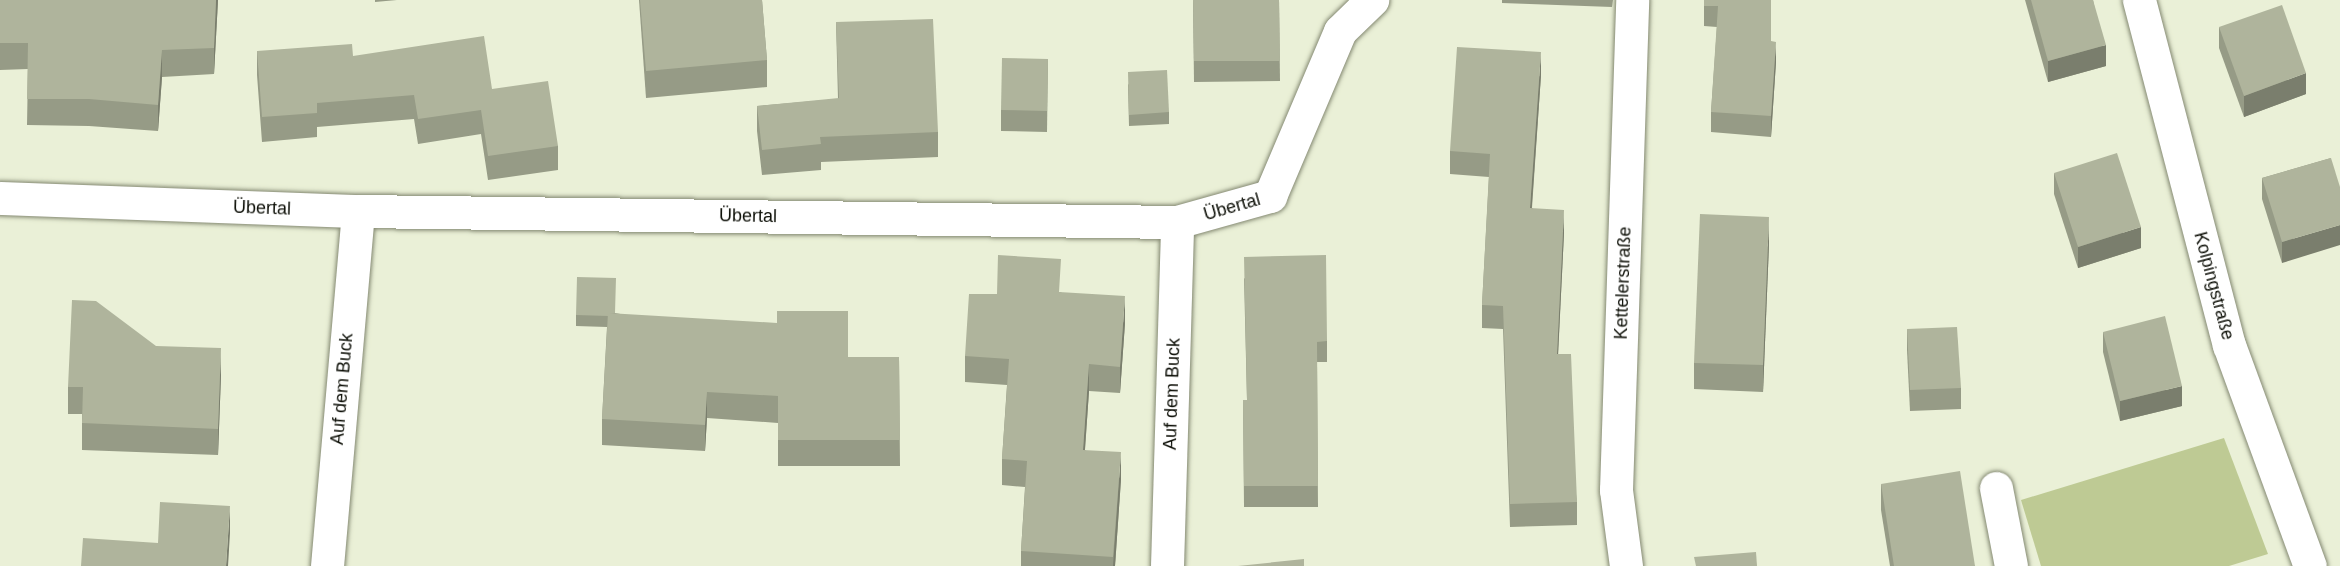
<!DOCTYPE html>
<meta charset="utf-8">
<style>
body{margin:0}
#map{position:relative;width:2340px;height:566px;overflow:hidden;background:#eaf0d7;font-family:Arial,sans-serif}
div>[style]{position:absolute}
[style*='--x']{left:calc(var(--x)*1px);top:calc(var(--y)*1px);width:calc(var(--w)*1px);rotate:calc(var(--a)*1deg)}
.green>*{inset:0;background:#beca94}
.roads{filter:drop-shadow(0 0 2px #848972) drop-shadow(0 0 2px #848972)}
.minor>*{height:33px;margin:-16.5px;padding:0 16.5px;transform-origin:16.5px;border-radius:16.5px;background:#fff}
.wall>*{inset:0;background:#969b86}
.shaded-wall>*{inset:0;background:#7a7e6d}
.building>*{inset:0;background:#afb49c}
span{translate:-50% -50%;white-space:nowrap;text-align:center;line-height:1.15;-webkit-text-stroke:5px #fff;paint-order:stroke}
.street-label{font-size:18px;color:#0e1008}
</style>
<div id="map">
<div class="green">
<div style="clip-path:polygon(2224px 438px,2268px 554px,2229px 566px,2041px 566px,2021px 500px)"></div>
</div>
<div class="roads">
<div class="minor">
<div style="--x:2139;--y:0;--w:357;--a:75.4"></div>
<div style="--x:2229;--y:345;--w:235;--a:69.9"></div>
<div style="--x:0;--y:198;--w:358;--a:2.1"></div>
<div style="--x:358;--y:211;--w:819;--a:0.77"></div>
<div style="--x:1177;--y:222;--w:97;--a:-15.6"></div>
<div style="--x:1270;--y:196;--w:179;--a:-67"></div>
<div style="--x:1340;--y:31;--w:45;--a:-44.1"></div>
<div style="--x:1996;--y:488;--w:79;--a:79.1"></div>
<div style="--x:327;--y:566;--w:356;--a:-85"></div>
<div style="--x:1167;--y:566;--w:344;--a:-88.3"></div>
<div style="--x:1626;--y:566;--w:77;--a:-97.5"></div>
<div style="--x:1616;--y:490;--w:490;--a:-88.1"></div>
</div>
</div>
<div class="wall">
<div style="clip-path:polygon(0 0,218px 0,214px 74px,162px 77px,158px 131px,89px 126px,27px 125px,28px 69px,0 70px)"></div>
<div style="clip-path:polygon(375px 0,397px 0,375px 2px)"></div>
<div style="clip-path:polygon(639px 0,762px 0,767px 60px,767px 87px,646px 98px)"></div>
<div style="clip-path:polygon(1193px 0,1279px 0,1280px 81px,1194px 82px)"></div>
<div style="clip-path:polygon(1502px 0,1613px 0,1612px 7px,1502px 3px)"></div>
<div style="clip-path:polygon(1704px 0,1771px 0,1771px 41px,1776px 62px,1771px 137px,1711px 132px,1711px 112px,1717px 27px,1704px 26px)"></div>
<div style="clip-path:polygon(2025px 0,2093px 0,2106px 66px,2048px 82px)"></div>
<div style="clip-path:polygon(836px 22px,938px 132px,938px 157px,821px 162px,821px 170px,762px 175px,757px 131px,757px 106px,838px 99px)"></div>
<div style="clip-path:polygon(2219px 27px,2306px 94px,2244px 117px,2219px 48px)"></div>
<div style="clip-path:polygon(257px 51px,353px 56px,492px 89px,558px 146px,558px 170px,488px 180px,481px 134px,418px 144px,414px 119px,317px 127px,317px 137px,262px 142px,257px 75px)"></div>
<div style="clip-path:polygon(1048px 59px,1047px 132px,1001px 131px,1001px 110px)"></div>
<div style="clip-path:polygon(1541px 75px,1532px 208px,1564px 233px,1558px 354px,1577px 502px,1577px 525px,1510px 527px,1503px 329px,1482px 328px,1482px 305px,1489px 177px,1450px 174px,1450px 151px)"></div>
<div style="clip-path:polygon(1128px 84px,1169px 112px,1169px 124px,1129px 126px)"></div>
<div style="clip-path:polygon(2331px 158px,2282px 263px,2262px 199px,2262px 178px)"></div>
<div style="clip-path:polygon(2054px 173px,2141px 248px,2078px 268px,2054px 194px)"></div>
<div style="clip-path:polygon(1769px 244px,1763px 392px,1694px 389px,1694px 363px)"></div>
<div style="clip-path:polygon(1244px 278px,1327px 341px,1327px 362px,1317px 362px,1318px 507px,1244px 507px,1243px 400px,1247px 400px)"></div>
<div style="clip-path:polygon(1060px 292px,1125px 323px,1120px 393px,1089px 391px,1085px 450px,1121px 479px,1115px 566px,1021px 566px,1021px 551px,1025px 487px,1002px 485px,1002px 459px,1007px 385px,965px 382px,965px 356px,997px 294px)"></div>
<div style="clip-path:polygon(615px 313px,848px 357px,899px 357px,900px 466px,778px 466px,778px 423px,707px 418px,705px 451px,602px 445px,602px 419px,607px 327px,576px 326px,576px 315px)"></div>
<div style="clip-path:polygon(1907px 329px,1961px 388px,1961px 409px,1910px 411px,1907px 350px)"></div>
<div style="clip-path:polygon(2103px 332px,2182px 406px,2120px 421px,2103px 352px)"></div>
<div style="clip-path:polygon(156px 346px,221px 375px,218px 455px,82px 450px,82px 414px,68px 414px,68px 387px)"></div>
<div style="clip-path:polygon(1881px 484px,1975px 566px,1890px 566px,1881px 510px)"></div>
</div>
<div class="shaded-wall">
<div style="clip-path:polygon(216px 0,218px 0,214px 74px,214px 48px)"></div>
<div style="clip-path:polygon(1776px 42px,1776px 62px,1771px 137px,1771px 116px)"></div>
<div style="clip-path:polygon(2106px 45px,2106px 66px,2048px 82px,2048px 61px)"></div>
<div style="clip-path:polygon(162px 50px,162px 77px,158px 131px,158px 105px)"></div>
<div style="clip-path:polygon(1541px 52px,1541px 75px,1530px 231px,1530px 208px)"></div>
<div style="clip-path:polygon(2306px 73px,2306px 94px,2244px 117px,2244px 96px)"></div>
<div style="clip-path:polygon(1564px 210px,1564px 233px,1557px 377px,1557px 354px)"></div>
<div style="clip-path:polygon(1769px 217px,1769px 244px,1763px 392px,1763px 365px)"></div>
<div style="clip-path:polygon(2340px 225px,2340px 245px,2282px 263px,2282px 242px)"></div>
<div style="clip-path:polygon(2141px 227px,2141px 248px,2078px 268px,2078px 247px)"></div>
<div style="clip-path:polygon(1125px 296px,1125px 323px,1120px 393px,1120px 367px)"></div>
<div style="clip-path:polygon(221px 348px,221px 375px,218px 455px,218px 429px)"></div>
<div style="clip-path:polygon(1089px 364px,1089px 391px,1083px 476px,1083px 450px)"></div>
<div style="clip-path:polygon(2182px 386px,2182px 406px,2120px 421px,2120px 401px)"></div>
<div style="clip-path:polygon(707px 392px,707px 418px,705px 451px,705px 425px)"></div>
<div style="clip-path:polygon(1121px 452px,1121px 479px,1115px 566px,1113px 566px)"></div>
<div style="clip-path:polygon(230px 506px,230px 533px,228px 566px,226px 566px)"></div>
</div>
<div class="building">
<div style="clip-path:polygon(0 0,216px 0,214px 48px,162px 50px,158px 105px,89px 99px,27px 99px,28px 43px,0 43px)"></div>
<div style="clip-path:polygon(640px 0,762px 0,767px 60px,646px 71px)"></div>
<div style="clip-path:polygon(1193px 0,1279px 0,1280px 61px,1194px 61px)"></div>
<div style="clip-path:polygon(1704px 0,1771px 0,1771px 41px,1776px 42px,1771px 116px,1711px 112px,1718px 6px,1704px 6px)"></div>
<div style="clip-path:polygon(2031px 0,2093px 0,2106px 45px,2048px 61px)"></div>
<div style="clip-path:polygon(2282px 5px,2306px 73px,2244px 96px,2219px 27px)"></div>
<div style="clip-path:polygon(933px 19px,938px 132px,820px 137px,821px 144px,762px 150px,757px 106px,839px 98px,836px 22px)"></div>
<div style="clip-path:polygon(484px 36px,492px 89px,548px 81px,558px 146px,488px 156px,481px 110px,418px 119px,414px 95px,317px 103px,317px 113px,262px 117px,257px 51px,352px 44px,353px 56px)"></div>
<div style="clip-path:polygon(1457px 47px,1541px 52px,1530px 208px,1564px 210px,1557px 354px,1571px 354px,1577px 502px,1510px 504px,1503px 306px,1482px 305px,1490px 154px,1450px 151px)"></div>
<div style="clip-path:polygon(1002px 58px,1048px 59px,1047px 111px,1001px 110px)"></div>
<div style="clip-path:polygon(1167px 70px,1169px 112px,1129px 115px,1128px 72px)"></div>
<div style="clip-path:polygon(2117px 153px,2141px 227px,2078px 247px,2054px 173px)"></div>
<div style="clip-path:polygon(2331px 158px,2340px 187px,2340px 225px,2282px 242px,2262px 178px)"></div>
<div style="clip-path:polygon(1700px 214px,1769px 217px,1763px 365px,1694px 363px)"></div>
<div style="clip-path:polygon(998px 255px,1061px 259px,1059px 292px,1125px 296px,1120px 367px,1089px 364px,1083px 450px,1121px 452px,1113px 557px,1021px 551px,1027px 461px,1002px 459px,1009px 359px,965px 356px,969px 294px,997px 294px)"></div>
<div style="clip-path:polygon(1326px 255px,1327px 341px,1317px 342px,1318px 486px,1244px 486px,1243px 400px,1247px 400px,1244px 257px)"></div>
<div style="clip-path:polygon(577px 277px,616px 278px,615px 313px,608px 313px,608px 316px,576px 315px)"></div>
<div style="clip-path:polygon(72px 300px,96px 301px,156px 346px,221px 348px,218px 429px,82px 423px,83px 387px,68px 387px)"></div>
<div style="clip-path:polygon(777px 311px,848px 311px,848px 357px,899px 357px,900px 440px,778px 440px,778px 396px,707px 392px,705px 425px,602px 419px,608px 313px,777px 323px)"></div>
<div style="clip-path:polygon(2165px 316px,2182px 386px,2120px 401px,2103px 332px)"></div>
<div style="clip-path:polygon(1957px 327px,1961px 388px,1910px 390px,1907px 329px)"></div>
<div style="clip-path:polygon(1960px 471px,1975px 566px,1894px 566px,1881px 484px)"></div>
<div style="clip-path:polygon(160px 502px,230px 506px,226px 566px,81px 566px,83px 538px,158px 543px)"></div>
<div style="clip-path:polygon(1756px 552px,1757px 566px,1696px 566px,1694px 557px)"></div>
<div style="clip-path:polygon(1304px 559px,1304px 566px,1238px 566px)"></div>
</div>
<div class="street-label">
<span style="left:1232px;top:207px;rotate:-16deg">Übertal</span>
<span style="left:262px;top:208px;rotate:2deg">Übertal</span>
<span style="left:748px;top:216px;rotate:1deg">Übertal</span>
<span style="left:1623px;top:283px;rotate:-88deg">Kettelerstraße</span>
<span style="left:2214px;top:286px;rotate:75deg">Kolpingstraße</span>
<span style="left:342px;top:389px;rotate:-85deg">Auf dem Buck</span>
<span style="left:1172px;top:394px;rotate:-88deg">Auf dem Buck</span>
</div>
</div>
